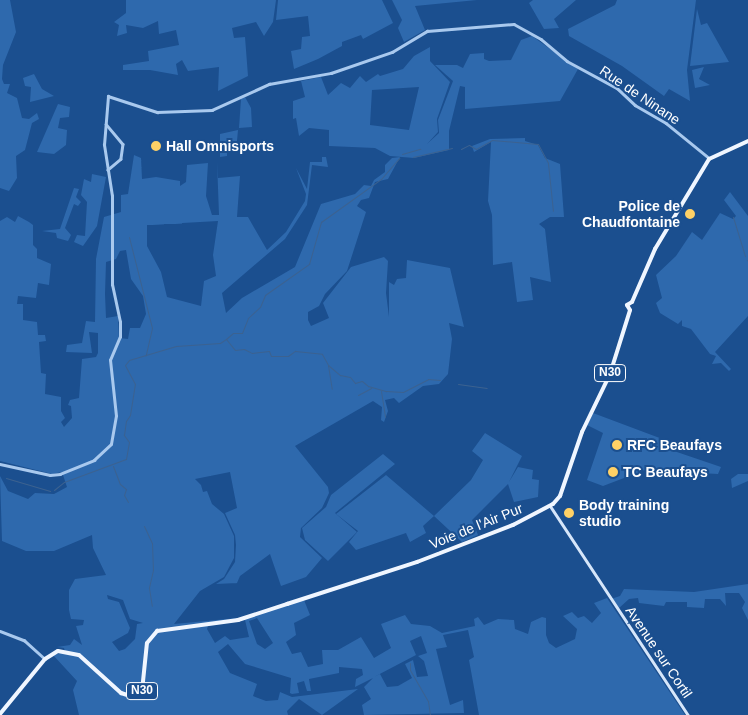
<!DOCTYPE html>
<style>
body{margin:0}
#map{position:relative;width:748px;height:715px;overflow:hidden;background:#1b4f8f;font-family:Helvetica,sans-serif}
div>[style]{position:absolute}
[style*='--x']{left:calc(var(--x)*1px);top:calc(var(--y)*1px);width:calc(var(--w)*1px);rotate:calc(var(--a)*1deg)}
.green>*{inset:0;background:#2e69ad}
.stream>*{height:1px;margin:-0.5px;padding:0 0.5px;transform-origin:0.5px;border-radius:0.5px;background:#3c6290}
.tertiary>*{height:2.5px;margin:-1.25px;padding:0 1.25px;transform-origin:1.25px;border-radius:1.25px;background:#a9c9ee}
.secondary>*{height:3px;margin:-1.5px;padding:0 1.5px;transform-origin:1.5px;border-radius:1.5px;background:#d6e6fa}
.primary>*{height:4px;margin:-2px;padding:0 2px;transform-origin:2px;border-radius:2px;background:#f0f6ff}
.dots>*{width:14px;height:14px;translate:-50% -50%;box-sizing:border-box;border:2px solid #1b4f8f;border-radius:50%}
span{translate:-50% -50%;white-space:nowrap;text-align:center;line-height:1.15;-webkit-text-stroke:4px #1b4f8f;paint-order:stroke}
.shield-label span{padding:1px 4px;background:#1b4f8f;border:1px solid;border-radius:4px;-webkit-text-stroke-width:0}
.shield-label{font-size:12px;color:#fff;font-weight:700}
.street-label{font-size:14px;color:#fff}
.poi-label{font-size:14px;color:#fff;font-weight:700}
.left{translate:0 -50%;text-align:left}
.right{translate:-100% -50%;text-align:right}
</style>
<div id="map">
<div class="green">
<div style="clip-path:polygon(0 0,10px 0,16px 32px,3px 65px,2px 79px,4px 84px,10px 84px,7px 93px,17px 98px,22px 118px,29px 119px,37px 113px,39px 119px,32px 123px,25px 150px,16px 156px,17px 178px,9px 191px,0 188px)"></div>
<div style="clip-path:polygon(126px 0,276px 0,273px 22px,264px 36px,256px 22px,232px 28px,234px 38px,245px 37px,248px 76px,218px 91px,219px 67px,188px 71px,182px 60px,176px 64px,178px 75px,150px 70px,123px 70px,123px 65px,149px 61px,148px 51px,179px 45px,176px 30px,159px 34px,158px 21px,143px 28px,126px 25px,127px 33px,117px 36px,119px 25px,114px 22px,126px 13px)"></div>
<div style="clip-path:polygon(278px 0,382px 0,393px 23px,363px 39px,361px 35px,342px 42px,342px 46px,318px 59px,294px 69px,291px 51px,301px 49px,302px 37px,310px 36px,308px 16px,276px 20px)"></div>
<div style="clip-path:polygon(392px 0,477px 0,415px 6px,425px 30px,404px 42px,398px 28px,402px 20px)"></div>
<div style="clip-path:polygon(533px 0,576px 0,554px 19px,559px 28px,544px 29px,529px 3px)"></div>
<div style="clip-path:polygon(617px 0,696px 0,687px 70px,690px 101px,669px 89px,664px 96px,622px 66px,569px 36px,568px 29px,615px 5px)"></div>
<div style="clip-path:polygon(697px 9px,701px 25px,707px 23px,729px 62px,690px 66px)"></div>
<div style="clip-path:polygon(evenodd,532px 36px,578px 69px,560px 101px,465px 109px,465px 87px,460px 86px,449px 131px,449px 150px,414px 158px,390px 156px,375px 148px,329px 146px,329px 130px,309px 128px,299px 136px,296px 118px,293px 119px,293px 101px,305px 97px,301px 81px,321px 77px,328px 95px,341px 83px,350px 88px,360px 76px,366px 82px,378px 74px,380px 76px,403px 69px,414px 56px,430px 47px,430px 61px,450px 82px,437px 119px,438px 132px,427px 144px,439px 133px,438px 120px,453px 81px,435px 65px,457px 65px,463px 68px,470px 54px,484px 53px,484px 59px,489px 61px,511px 60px,521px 40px,532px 36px,419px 87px,409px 130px,370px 125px,372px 90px,419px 87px)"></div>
<div style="clip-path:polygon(704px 67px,699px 79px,710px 85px,695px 88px,692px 70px)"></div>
<div style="clip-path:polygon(34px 74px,42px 89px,54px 96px,30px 102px,31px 87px,25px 86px,23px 78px)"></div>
<div style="clip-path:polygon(245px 97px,251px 108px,252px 127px,239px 128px,241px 99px)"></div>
<div style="clip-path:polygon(58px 104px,70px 107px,69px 117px,60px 118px,58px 128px,67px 130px,66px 145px,54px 154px,37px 152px)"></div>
<div style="clip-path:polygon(238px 130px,237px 141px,227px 142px,227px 156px,220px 157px,220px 134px)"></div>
<div style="clip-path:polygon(525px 138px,525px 141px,538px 145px,545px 158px,560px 164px,564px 217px,550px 217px,539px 224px,545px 229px,551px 282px,530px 277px,533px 300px,517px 302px,512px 262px,493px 265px,492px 215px,488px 201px,491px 142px,474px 152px,472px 146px,490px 139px)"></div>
<div style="clip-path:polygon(evenodd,134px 155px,141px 158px,142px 179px,156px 177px,180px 181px,180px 186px,186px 182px,187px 165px,208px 163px,206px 196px,212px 215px,219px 215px,217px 161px,218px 178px,240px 176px,237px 217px,248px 217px,267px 250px,286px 232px,305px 201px,306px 194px,296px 168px,307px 189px,310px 162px,322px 162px,322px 157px,326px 157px,328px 167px,312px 165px,307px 205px,285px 239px,222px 293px,226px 313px,242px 298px,295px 267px,321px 204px,355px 194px,364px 185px,371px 186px,374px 180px,385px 172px,385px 165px,392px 158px,400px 157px,388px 179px,375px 182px,369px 198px,361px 200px,357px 206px,366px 212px,347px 271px,325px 294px,319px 306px,308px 312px,308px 320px,311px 326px,329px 318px,323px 303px,351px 267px,384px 257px,388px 261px,386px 293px,389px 317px,389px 282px,394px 285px,397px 279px,406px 278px,407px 260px,450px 268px,464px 327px,449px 323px,452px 339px,448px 374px,439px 384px,423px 386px,399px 403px,394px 398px,385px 400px,388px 411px,384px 422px,381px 420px,382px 407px,373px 401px,295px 446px,328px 487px,329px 493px,322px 508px,301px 528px,300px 537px,322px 558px,306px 577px,281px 586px,270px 554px,240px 576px,237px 583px,216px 584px,224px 579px,235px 562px,236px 545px,235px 535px,225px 513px,237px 508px,230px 472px,195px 479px,201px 485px,203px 492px,207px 491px,212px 504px,224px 514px,234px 536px,234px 558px,224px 577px,200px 591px,174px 624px,238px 618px,304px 600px,310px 615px,294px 623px,296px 635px,286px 642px,292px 654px,301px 652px,308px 667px,323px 664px,322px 650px,338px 650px,361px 637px,374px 658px,391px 648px,381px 624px,405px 615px,411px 624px,430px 626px,442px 633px,475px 626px,474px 619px,478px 617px,484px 625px,498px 619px,514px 620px,515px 629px,528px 634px,531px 622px,542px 617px,546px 618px,546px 635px,549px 643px,556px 648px,575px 639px,577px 629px,563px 616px,572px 612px,578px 618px,584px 616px,592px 623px,601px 613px,594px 603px,607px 598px,685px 715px,479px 715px,469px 660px,474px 657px,468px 630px,443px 635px,447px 647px,436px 649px,450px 705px,463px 700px,464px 713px,364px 715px,362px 705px,371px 699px,364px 687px,373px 678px,355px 687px,356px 679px,363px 675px,362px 669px,339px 667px,339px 673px,309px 679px,311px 691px,307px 691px,304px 681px,297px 683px,299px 693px,292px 694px,290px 693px,291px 678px,245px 664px,228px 644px,218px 652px,230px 673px,257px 684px,253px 696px,266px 701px,278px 700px,280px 692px,292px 697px,358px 689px,322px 715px,299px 699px,287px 711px,288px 715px,79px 715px,73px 690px,77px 681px,53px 655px,65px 652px,64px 648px,57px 647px,70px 645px,74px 639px,82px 645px,76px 626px,83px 625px,84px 620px,71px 619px,69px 610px,69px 590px,75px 579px,106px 575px,93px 548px,92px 535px,54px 551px,26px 551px,2px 541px,0 476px,8px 491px,28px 499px,35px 493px,54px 494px,67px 487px,62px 472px,52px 474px,0 461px,0 221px,7px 217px,15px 222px,18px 216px,29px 222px,33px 225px,33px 245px,37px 249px,37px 258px,51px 264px,49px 285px,38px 283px,36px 298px,18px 296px,17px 304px,23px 304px,23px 320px,37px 322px,38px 335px,45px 335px,46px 341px,39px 342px,41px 373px,46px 374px,45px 394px,61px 397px,61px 411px,65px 418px,61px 422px,64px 427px,72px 418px,71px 406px,68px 405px,70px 400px,79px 398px,82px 359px,96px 357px,98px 353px,98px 333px,89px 332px,92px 353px,66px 352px,67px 345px,82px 343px,86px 321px,95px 322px,96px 259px,104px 217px,121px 212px,121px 195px,128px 194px,134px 155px,218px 221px,213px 255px,216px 276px,204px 281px,201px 306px,167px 297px,161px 272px,147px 246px,147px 225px,218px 221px,134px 155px,126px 250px,131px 279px,143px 296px,146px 314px,140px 328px,130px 328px,128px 339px,119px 338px,118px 316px,106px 318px,105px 294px,106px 262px,116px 259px,120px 251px,126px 250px,134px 155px,107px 595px,123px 600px,130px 619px,143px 623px,137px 624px,135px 639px,125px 649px,119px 651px,112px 642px,128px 633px,130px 628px,119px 602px,108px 599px,107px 595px,134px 155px,257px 618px,273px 643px,265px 649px,257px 644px,249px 621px,257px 618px,134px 155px,245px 620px,249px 637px,230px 640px,225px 636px,215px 643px,207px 629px,208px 626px,245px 620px,134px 155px,421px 636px,427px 653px,418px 656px,424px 661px,428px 676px,417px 677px,413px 660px,405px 664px,412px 678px,398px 686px,387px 687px,380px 674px,374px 677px,416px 655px,410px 641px,421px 636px)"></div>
<div style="clip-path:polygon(92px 174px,106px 177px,97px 226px,83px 246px,74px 242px,77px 235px,85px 236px,87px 202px,81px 195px,84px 179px,91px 182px)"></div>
<div style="clip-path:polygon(74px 188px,79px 189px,76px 197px,81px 202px,78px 206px,74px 204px,65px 228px,71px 235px,68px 241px,57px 238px,56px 233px,42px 231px,60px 229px)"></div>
<div style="clip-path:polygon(730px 192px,748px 216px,748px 316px,715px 352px,731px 369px,729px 371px,721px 363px,712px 364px,716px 356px,710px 354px,691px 329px,682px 326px,682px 320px,678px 324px,660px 313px,656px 303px,662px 298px,656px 275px,676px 256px,692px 232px,702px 240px,720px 213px,733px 219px,736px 216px,724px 200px)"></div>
<div style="clip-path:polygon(593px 413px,673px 443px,671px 450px,721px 467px,718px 474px,645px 470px,603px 486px,587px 480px,603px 433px,587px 425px)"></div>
<div style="clip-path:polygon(485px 433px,522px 456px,509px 482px,518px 467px,533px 470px,532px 479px,539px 480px,538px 497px,514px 502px,508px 484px,472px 520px,478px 535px,462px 542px,434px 516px,423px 526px,426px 533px,410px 542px,406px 533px,356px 550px,349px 542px,358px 531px,336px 514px,386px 475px,434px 516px,471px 480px,483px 460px,472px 451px)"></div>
<div style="clip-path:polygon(383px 454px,395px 464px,335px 513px,357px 532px,328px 561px,305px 540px,302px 528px,326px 507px,331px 495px)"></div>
<div style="clip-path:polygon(738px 474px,748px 474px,748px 481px,732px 488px,731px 479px)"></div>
<div style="clip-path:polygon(748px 584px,748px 620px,742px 608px,745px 602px,739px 593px,725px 593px,726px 606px,720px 599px,705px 599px,704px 608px,687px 607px,687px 602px,666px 602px,664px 606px,639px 603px,638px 598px,629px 599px,618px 609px,611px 599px,620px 596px,624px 589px,694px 592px)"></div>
</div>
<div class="stream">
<div style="--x:461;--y:149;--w:9;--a:-27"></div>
<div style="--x:469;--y:145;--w:8;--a:30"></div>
<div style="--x:476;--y:149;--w:18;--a:-29"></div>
<div style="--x:492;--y:140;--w:46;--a:5"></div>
<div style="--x:538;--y:144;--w:21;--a:62"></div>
<div style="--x:548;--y:163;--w:48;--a:84.1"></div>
<div style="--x:402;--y:154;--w:19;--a:-16"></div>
<div style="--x:413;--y:157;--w:40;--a:-13"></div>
<div style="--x:733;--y:217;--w:41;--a:72.9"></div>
<div style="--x:129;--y:237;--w:94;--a:75.8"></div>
<div style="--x:152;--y:328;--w:28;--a:103"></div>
<div style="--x:747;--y:260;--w:1;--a:45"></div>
<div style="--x:226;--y:339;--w:9;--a:-41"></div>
<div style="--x:233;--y:333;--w:9;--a:0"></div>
<div style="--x:242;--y:333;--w:16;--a:-68"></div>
<div style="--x:248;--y:318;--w:16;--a:-43"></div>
<div style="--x:260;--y:307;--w:13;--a:-67"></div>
<div style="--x:265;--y:295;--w:54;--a:-35.2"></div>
<div style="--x:309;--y:264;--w:44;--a:-74.1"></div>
<div style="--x:321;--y:222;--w:74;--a:-35.6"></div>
<div style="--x:381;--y:179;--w:28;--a:-49"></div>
<div style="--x:328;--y:365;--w:24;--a:81"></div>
<div style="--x:458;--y:384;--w:29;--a:8"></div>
<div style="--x:381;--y:391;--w:26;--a:81"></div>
<div style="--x:358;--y:395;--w:15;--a:-28"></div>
<div style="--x:113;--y:466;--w:19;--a:69"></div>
<div style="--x:120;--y:484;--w:8;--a:40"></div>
<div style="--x:126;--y:489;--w:6;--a:108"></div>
<div style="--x:124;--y:495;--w:8;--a:60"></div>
<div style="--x:6;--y:478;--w:46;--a:16.5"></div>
<div style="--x:54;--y:490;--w:13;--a:-39"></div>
<div style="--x:64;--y:482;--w:66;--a:-20.4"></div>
<div style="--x:126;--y:459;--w:17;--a:-80"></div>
<div style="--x:129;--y:442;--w:9;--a:-126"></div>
<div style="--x:124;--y:435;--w:14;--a:-82"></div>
<div style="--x:126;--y:421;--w:7;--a:-56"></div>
<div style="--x:130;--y:415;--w:31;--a:-81"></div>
<div style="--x:135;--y:384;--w:21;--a:-118"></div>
<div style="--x:125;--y:365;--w:6;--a:-51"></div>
<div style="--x:129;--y:360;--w:49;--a:-16.6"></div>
<div style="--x:176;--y:346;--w:44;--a:-3.9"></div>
<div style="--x:220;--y:343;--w:7;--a:-34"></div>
<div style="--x:226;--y:339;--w:14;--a:51"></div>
<div style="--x:235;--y:350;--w:9;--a:-6"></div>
<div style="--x:244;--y:349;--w:9;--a:27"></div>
<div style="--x:252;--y:353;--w:17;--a:-7"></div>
<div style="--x:269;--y:351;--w:5;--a:68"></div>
<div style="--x:271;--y:356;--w:17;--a:0"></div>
<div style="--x:288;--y:356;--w:9;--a:-36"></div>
<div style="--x:295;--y:351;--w:27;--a:6"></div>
<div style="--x:322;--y:354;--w:13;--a:61"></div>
<div style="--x:328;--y:365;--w:16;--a:40"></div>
<div style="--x:340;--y:375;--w:10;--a:11"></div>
<div style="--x:350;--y:377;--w:8;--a:50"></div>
<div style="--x:355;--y:383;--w:7;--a:-16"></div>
<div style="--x:362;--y:381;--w:8;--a:40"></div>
<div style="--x:368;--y:386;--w:19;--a:16"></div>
<div style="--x:386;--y:391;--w:17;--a:3"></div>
<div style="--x:403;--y:392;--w:28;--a:-27"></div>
<div style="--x:428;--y:379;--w:12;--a:5"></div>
<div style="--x:144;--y:526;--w:19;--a:65"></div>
<div style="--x:152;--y:543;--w:27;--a:88"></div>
<div style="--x:153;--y:570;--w:18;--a:103"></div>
<div style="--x:149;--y:588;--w:18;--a:81"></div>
<div style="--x:410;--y:663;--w:7;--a:90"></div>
<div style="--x:410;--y:670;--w:36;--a:60"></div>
<div style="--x:428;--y:701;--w:14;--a:82"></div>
</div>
<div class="tertiary">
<div style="--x:106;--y:124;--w:26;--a:50"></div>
<div style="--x:123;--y:144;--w:15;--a:98"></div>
<div style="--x:121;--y:159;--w:17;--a:140"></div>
<div style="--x:0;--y:464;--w:51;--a:12.4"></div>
<div style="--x:50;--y:475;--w:10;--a:-6"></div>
<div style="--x:60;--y:474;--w:37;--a:-22"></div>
<div style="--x:94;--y:460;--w:23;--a:-43"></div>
<div style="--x:111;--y:444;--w:28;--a:-80"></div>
<div style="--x:116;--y:416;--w:56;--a:-96.1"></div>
<div style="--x:110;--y:360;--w:25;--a:-67"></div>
<div style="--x:120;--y:337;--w:15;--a:-90"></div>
<div style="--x:120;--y:322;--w:38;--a:-102"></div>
<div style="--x:112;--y:285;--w:89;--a:-90"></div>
<div style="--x:112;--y:196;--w:52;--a:-98.9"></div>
<div style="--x:104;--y:145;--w:49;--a:-85.3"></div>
<div style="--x:108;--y:96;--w:52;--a:18.1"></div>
<div style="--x:157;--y:112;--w:55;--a:-2.1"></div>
<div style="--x:212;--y:110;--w:63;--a:-24.5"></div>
<div style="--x:269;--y:84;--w:63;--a:-10.1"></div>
<div style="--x:331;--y:73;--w:65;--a:-19"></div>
<div style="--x:392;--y:52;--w:41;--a:-31"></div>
<div style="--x:427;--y:31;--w:87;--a:-4.6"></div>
<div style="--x:514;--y:24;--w:31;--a:29"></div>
<div style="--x:541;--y:39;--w:34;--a:40"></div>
<div style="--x:567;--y:61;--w:57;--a:28.4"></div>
<div style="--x:617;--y:88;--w:25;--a:43"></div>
<div style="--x:635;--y:105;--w:36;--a:30"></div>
<div style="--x:666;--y:123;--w:55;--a:39.1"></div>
<div style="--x:0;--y:631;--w:26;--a:21"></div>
<div style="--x:24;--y:640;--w:28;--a:42"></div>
</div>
<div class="secondary">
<div style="--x:550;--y:506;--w:250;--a:56.6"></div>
</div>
<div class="primary">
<div style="--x:632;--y:302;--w:58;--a:-66.5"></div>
<div style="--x:655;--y:249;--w:105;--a:-59"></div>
<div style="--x:709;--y:159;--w:43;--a:-24.8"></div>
<div style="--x:630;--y:310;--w:6;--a:-121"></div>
<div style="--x:627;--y:305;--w:6;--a:-31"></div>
<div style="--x:0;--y:714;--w:71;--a:-50.7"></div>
<div style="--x:45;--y:659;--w:15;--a:-32"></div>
<div style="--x:58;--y:651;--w:21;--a:11"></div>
<div style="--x:79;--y:655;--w:57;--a:42.1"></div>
<div style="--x:121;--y:693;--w:13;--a:18"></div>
<div style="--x:133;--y:697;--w:11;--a:-34"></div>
<div style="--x:142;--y:691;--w:48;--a:-84.1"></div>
<div style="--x:147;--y:643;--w:16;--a:-50"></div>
<div style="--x:157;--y:631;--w:82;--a:-7.7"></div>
<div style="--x:238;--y:620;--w:52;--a:-18.1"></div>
<div style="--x:287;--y:604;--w:137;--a:-17.9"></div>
<div style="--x:417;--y:562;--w:103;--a:-21.1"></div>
<div style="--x:513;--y:525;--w:45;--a:-27.7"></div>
<div style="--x:553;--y:504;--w:11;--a:-49"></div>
<div style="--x:560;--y:496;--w:68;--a:-71"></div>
<div style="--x:582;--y:432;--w:64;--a:-64.2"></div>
<div style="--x:610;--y:374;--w:67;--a:-72.6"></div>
</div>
<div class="dots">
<div style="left:156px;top:146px;background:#ffd166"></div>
<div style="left:690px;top:214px;background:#ffd166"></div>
<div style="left:617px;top:445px;background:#ffd166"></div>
<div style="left:613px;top:472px;background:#ffd166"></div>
<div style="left:569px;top:513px;background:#ffd166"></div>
</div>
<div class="shield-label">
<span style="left:610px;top:373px">N30</span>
<span style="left:142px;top:691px">N30</span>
</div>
<div class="street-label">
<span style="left:640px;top:95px;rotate:34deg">Rue de Ninane</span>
<span style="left:476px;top:526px;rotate:-22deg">Voie de l'Air Pur</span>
<span style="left:659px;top:652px;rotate:56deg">Avenue sur Cortil</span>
</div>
<div class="poi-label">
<span class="left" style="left:166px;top:146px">Hall Omnisports</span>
<span class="right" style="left:680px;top:214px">Police de<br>Chaudfontaine</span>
<span class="left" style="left:627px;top:445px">RFC Beaufays</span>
<span class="left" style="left:623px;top:472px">TC Beaufays</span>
<span class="left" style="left:579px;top:513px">Body training<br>studio</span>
</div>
</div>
